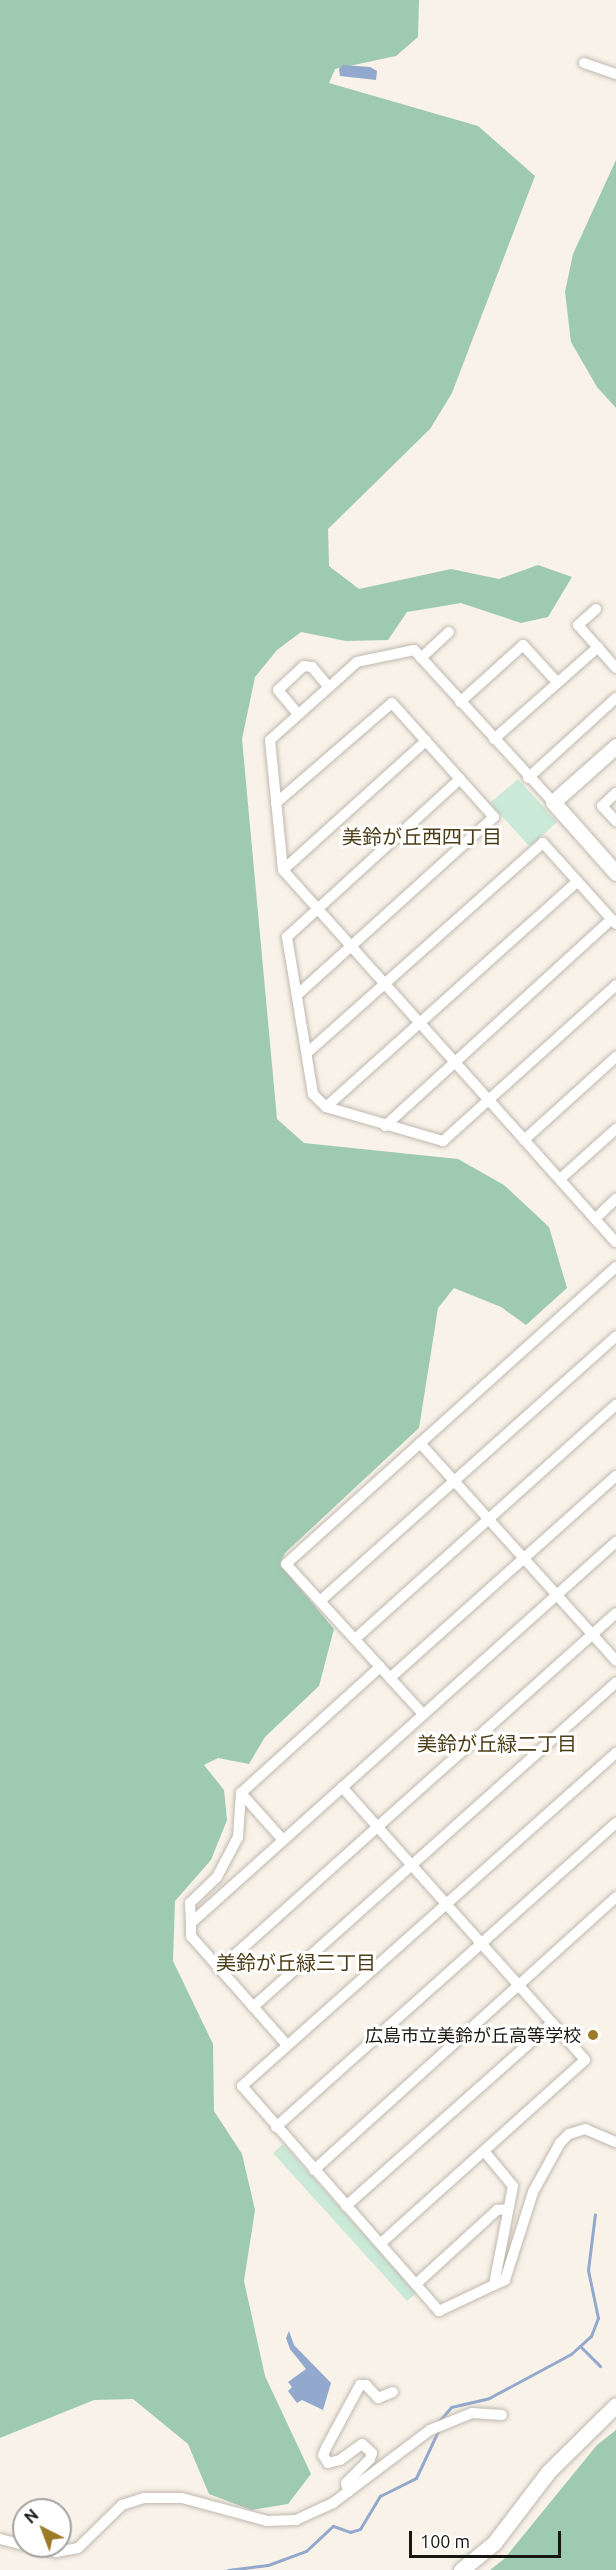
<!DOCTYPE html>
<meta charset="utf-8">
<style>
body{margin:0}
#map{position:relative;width:616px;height:2570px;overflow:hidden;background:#f9f2e8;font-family:Ubuntu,"Noto Sans JP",sans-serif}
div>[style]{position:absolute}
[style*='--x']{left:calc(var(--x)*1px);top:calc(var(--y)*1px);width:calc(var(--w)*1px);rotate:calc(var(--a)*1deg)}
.green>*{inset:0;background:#caead7}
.forest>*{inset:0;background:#9dcab1}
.water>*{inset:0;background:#92a8cc}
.stream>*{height:3px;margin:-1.5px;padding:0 1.5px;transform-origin:1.5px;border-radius:1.5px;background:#92a8cc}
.roads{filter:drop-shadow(0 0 2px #bfb8af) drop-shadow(0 0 2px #bfb8af)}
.street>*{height:10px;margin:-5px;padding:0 5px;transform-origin:5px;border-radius:5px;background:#fff}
.secondary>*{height:15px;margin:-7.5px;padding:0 7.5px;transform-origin:7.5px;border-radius:7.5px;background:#fff}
.dots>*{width:16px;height:16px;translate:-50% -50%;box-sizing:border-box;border:3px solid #fff;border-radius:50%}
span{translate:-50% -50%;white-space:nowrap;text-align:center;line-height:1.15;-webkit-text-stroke:6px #fff;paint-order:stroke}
.poi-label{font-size:18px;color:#181612}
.right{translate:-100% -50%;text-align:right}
.neighbourhood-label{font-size:20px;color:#4d3d16}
.north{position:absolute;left:12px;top:2498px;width:60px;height:60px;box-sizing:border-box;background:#fff;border:2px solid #a3a2a0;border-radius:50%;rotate:318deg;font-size:16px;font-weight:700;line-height:24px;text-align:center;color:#181612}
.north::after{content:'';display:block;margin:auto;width:21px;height:27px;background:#9b7b25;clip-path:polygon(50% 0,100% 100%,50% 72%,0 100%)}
.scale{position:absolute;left:409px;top:2531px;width:152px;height:27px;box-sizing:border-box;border:3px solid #181612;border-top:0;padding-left:8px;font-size:18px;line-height:21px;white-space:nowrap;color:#181612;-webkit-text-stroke:4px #fff;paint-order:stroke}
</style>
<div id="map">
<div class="green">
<div style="clip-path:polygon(518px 779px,557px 822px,530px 847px,490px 803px)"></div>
<div style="clip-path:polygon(283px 2144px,416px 2293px,407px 2301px,273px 2153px)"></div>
</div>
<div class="forest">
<div style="clip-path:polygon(0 0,419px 0,418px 37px,396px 56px,335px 69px,329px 83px,478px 126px,535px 176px,452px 393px,430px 429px,328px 529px,329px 566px,359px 589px,451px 569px,499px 579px,538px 565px,572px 577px,548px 617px,521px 623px,461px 603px,407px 612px,388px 640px,346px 641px,301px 632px,277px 650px,255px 677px,242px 739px,277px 1119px,304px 1143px,458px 1159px,504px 1185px,549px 1227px,567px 1288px,526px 1325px,501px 1307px,454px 1288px,438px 1308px,419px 1428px,285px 1553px,280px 1564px,334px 1629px,319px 1686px,265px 1737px,249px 1764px,218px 1758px,204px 1765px,224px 1790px,227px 1820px,211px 1860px,175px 1901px,173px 1961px,213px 2044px,214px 2111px,242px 2154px,255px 2210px,244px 2281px,265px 2376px,311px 2474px,288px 2504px,251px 2510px,209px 2494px,188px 2444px,133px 2399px,94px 2400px,0 2438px)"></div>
<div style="clip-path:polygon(616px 160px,616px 408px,597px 387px,571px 342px,565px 292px,573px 254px)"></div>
<div style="clip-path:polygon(616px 2430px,616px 2570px,490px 2570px,504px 2559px,597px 2445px)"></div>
</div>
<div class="water">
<div style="clip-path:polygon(343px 65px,370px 67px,377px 71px,376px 80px,340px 76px,339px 69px)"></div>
<div style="clip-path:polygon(289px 2331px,294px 2345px,331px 2383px,323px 2410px,302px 2400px,297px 2403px,288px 2391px,292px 2387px,288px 2382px,306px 2369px,290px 2349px,286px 2338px)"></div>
</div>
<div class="stream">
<div style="--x:581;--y:2347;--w:27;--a:45"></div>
<div style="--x:439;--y:2421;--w:18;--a:-49"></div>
<div style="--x:451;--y:2407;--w:39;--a:-13"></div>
<div style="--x:489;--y:2398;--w:93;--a:-28.2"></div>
<div style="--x:571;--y:2354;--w:27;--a:-42"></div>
<div style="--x:591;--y:2336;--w:19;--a:-69"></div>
<div style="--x:598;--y:2318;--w:49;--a:-101.8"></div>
<div style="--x:588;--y:2270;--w:56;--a:-82.9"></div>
<div style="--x:228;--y:2570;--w:40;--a:-7.1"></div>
<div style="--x:268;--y:2565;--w:40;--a:-20.2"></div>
<div style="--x:306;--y:2551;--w:37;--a:-43"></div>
<div style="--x:333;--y:2526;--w:18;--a:19"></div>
<div style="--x:350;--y:2532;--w:10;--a:-17"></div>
<div style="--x:360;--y:2529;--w:39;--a:-59"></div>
<div style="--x:380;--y:2496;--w:40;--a:-26.6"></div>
<div style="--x:416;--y:2478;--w:52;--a:-64.9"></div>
</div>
<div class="roads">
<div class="street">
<div style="--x:584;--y:63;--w:34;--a:19"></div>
<div style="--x:596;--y:609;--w:24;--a:138"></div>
<div style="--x:578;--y:625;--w:57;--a:48.5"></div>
<div style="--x:421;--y:658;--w:38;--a:-43"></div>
<div style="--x:460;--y:702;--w:85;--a:-42.1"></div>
<div style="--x:523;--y:645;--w:50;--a:47.4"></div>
<div style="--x:298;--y:714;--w:31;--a:-130"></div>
<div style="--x:278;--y:690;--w:35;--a:-43"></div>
<div style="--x:304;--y:666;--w:8;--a:7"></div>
<div style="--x:312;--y:667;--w:26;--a:50"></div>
<div style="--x:494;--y:739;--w:139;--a:-41.5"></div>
<div style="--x:528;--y:778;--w:119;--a:-42.3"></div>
<div style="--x:460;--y:779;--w:234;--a:137.6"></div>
<div style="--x:287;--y:937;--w:159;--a:80.6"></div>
<div style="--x:313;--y:1094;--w:18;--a:45"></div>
<div style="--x:326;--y:1107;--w:122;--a:16.2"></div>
<div style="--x:443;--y:1141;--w:233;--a:-42"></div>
<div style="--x:616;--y:793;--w:19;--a:137"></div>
<div style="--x:602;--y:806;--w:21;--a:47"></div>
<div style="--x:553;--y:802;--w:206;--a:-132.4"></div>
<div style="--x:414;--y:650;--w:58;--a:168.1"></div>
<div style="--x:357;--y:662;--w:117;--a:138.1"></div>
<div style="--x:270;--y:740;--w:131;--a:84.3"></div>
<div style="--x:283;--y:870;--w:499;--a:48.2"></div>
<div style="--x:276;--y:803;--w:153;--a:-40.8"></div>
<div style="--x:392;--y:703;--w:153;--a:48.2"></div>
<div style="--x:494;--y:817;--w:264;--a:137.9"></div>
<div style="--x:283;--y:870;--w:193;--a:-42.1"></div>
<div style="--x:307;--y:1053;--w:316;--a:-41.7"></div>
<div style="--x:543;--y:843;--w:109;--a:48"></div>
<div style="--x:326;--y:1107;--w:338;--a:-41.9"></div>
<div style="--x:385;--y:1126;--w:307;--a:-42.4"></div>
<div style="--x:524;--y:1140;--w:124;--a:-42.1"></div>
<div style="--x:560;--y:1179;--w:75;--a:-41.8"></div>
<div style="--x:595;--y:1219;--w:29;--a:-44"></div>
<div style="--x:420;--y:1443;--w:293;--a:48"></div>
<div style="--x:320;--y:1601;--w:397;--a:-41.8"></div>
<div style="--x:355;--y:1639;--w:351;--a:-41.9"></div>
<div style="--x:390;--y:1678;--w:303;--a:-41.8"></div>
<div style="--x:423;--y:1714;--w:203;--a:-132.4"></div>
<div style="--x:286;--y:1564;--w:444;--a:-42"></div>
<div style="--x:342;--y:1787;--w:365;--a:48.3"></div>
<div style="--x:585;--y:2060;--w:275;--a:138.1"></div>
<div style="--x:283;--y:1840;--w:63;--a:-131.8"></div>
<div style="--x:241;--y:1793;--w:188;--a:-42.2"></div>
<div style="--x:191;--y:1923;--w:20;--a:-93"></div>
<div style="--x:190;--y:1903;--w:37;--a:-44"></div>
<div style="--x:217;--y:1877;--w:45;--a:-62.3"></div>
<div style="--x:238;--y:1837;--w:44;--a:-86.1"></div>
<div style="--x:219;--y:1969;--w:533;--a:-41.88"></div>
<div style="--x:253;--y:2007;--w:487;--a:-41.8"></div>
<div style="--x:287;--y:2045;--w:145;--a:-131.4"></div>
<div style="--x:191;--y:1936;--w:13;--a:-90"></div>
<div style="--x:191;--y:1923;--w:571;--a:-41.88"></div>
<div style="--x:276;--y:2127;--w:456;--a:-41.8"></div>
<div style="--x:484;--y:2151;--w:45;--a:50.4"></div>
<div style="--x:513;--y:2186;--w:101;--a:100.9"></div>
<div style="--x:494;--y:2285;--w:61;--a:154.7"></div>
<div style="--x:439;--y:2311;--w:299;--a:-131.2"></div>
<div style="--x:242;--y:2086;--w:501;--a:-41.68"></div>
<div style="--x:314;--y:2170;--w:407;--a:-42.1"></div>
<div style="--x:346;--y:2206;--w:276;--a:-41.6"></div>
<div style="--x:416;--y:2284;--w:110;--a:-42.4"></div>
<div style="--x:497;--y:2210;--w:11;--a:-5"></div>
<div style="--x:494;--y:2285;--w:12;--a:-24"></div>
<div style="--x:505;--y:2280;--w:92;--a:-72.3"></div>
<div style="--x:533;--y:2192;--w:56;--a:-61.1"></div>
<div style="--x:560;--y:2143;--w:13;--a:-45"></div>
<div style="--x:569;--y:2134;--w:17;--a:-17"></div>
<div style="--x:585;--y:2129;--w:34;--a:23"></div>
<div style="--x:348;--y:2492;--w:9;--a:-103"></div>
<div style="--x:346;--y:2483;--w:34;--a:-45"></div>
<div style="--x:370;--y:2459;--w:6;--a:-72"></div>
<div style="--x:372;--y:2453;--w:13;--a:-138"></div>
<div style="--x:362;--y:2444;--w:27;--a:144"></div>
<div style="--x:340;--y:2460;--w:12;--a:166"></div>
<div style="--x:328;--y:2463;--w:9;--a:-122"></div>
<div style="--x:323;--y:2455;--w:8;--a:-67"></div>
<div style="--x:326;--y:2448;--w:72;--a:-61.6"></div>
<div style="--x:360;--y:2385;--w:6;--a:0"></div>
<div style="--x:366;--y:2385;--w:18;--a:47"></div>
<div style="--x:378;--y:2398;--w:16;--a:-22"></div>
<div style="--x:0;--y:2539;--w:25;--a:14"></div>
<div style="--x:29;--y:2546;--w:28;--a:13"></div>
<div style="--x:56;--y:2552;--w:22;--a:-10"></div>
<div style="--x:78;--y:2548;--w:62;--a:-44.3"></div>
<div style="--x:122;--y:2505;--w:23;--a:-18"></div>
<div style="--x:144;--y:2498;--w:38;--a:0"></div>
<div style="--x:182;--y:2498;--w:88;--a:15.1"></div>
<div style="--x:267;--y:2521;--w:29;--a:-2"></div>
<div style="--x:296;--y:2520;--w:41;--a:-24.7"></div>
<div style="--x:333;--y:2503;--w:121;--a:-37"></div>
<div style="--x:430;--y:2430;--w:45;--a:-22"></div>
<div style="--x:472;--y:2413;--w:30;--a:4"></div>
</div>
<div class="secondary">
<div style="--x:616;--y:746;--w:84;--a:138.4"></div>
<div style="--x:553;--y:802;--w:95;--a:48.4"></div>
<div style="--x:461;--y:2570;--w:43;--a:-39.3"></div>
<div style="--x:494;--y:2543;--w:89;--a:-52.7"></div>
<div style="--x:548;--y:2472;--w:95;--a:-44.6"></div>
</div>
</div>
<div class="dots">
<div style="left:593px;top:2035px;background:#9b7b25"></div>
</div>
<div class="poi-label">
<span class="right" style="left:581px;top:2035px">広島市立美鈴が丘高等学校</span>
</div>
<div class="neighbourhood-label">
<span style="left:422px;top:836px">美鈴が丘西四丁目</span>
<span style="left:497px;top:1743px">美鈴が丘緑二丁目</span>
<span style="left:296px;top:1962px">美鈴が丘緑三丁目</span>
</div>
<div class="north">N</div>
<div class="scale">100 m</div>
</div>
